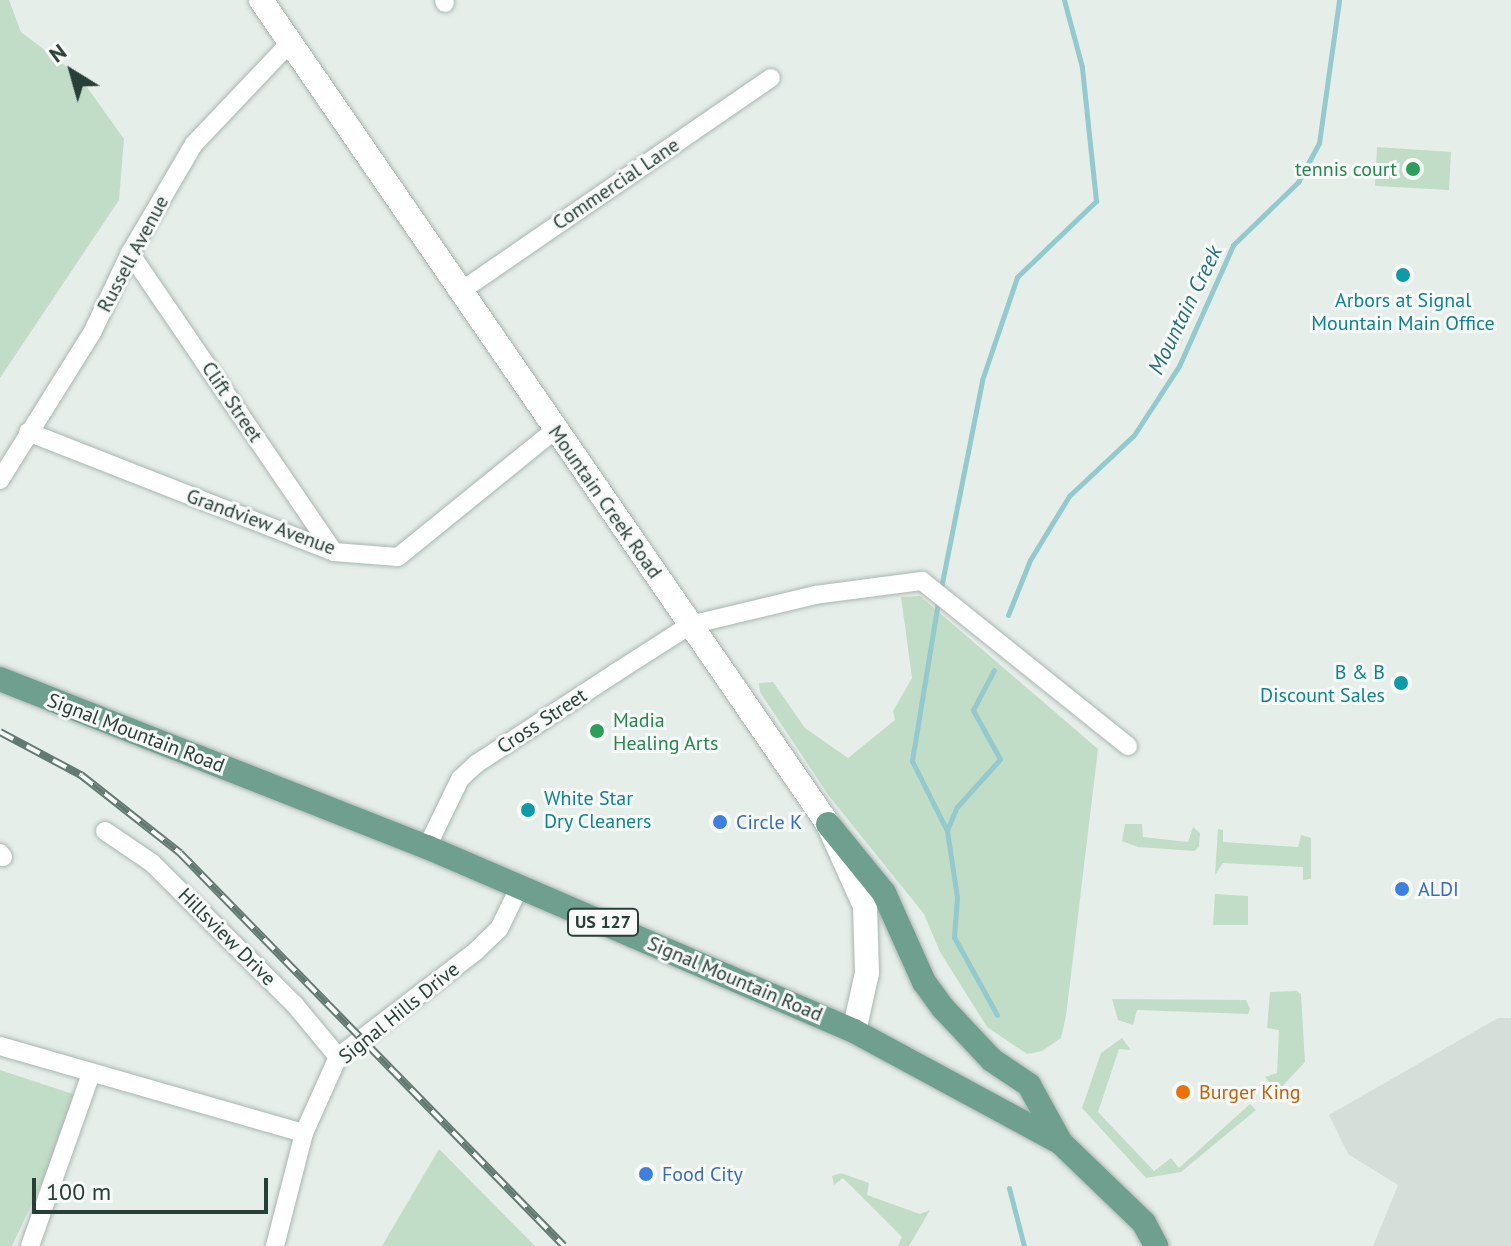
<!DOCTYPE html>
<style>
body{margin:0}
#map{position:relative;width:1511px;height:1246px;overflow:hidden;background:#e6eeea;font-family:"PT Sans",sans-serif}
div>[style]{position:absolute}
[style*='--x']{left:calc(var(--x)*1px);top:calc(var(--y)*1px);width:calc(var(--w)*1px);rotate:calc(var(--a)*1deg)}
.built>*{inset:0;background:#d5ded9}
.green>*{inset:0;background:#c2ddc7}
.stream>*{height:5px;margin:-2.5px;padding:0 2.5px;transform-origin:2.5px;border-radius:2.5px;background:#94c9cd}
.roads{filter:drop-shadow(0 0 2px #a9b6b0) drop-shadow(0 0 2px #a9b6b0)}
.street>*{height:18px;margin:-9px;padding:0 9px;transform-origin:9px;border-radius:9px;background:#fff}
.secondary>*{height:24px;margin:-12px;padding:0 12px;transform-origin:12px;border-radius:12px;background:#fff}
.primary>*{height:24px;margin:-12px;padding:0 12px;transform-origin:12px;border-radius:12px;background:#6f9f8f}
.rail>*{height:8px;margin-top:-4px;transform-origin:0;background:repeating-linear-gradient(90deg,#f7faf8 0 15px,#627a71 0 30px);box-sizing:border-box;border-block:2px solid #627a71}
.dots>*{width:22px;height:22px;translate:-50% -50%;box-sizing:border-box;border:4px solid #f7faf8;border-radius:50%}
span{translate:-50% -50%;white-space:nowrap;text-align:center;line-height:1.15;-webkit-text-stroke:6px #f7faf8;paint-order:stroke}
.shield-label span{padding:2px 6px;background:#f7faf8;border:2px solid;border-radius:6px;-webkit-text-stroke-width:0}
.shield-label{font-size:18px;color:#273f36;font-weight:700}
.leisure-label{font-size:20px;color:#27864d}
.right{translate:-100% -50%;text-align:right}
.left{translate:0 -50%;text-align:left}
.street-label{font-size:20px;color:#273f36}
.culture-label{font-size:20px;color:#0d838f}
.shop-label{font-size:20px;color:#366cbe}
.food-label{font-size:20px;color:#c56008}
.water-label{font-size:22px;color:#256f76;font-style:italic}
.north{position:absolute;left:32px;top:32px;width:80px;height:80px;-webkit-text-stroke:6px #f7faf8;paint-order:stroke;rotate:323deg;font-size:22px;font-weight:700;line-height:32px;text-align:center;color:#273f36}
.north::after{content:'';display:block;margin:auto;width:28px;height:36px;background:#273f36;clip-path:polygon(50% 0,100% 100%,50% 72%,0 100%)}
.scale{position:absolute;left:32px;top:1178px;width:236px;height:36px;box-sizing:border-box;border:4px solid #273f36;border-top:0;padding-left:10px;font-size:24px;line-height:28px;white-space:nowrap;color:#273f36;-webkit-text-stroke:6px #f7faf8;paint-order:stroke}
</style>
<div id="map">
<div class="built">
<div style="clip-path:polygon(1498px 1018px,1511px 1018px,1511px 1246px,1373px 1246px,1398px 1185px,1348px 1154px,1329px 1115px)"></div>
</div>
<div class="green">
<div style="clip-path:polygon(0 0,9px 0,21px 32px,79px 76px,124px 139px,119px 200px,0 378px)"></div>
<div style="clip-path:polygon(1377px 147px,1451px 152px,1449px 190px,1375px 186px)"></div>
<div style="clip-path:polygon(920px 596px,1098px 749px,1066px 1016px,1061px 1038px,1042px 1051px,1027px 1054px,987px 1027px,940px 952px,924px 914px,829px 796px,760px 692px,759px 683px,773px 682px,805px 728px,848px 758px,895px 720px,893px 711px,912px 678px,901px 597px)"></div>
<div style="clip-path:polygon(1125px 824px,1142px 824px,1143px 837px,1188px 842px,1193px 827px,1200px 833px,1199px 846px,1195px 851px,1138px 847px,1122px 841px)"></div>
<div style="clip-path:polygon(1218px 829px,1223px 830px,1223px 842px,1298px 847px,1301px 835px,1311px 838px,1311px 879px,1303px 880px,1303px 867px,1223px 863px,1215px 875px)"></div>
<div style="clip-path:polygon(1215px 894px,1248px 896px,1248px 925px,1213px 925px)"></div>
<div style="clip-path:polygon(1296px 991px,1301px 994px,1305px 1062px,1277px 1092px,1265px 1077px,1277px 1073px,1279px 1030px,1267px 1028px,1270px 992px)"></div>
<div style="clip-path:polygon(1112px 999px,1246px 1000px,1250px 1009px,1248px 1014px,1137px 1010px,1133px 1025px,1118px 1020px)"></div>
<div style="clip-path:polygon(1122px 1038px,1131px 1050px,1119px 1049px,1098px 1112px,1154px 1171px,1171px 1158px,1179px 1168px,1250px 1104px,1256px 1110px,1181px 1172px,1146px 1178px,1082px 1108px,1101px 1053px)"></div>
<div style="clip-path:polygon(0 1070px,82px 1097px,12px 1246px,0 1246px)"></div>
<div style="clip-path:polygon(439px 1149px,535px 1246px,382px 1246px)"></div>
<div style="clip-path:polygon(841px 1173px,869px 1183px,867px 1195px,920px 1214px,930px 1210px,909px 1246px,898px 1246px,902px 1237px,843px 1178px,834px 1185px,832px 1176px)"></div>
</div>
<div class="stream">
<div style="--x:941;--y:588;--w:212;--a:-78.8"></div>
<div style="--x:982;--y:380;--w:109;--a:-71.2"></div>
<div style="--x:1017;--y:277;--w:110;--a:-43.9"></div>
<div style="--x:1096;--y:201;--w:135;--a:-96"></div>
<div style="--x:1082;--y:67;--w:69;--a:-105"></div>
<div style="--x:938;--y:602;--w:161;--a:99.3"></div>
<div style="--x:912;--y:761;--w:78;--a:63.4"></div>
<div style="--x:947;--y:831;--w:67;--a:81.4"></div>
<div style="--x:957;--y:897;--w:40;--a:94.3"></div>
<div style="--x:954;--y:937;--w:89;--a:61.1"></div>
<div style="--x:1008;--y:615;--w:59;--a:-68.2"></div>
<div style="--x:1030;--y:560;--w:75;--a:-58.6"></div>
<div style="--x:1069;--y:496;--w:89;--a:-43.2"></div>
<div style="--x:1134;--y:435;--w:82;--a:-56.9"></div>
<div style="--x:1179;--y:366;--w:133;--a:-65.9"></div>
<div style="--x:1233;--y:245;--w:91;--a:-44.1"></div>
<div style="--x:1298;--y:182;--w:44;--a:-61.7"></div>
<div style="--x:1319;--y:143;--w:144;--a:-82"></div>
<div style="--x:947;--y:830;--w:25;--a:-67"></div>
<div style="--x:957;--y:807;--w:64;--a:-48.1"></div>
<div style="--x:1000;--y:759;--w:56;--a:-118.9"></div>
<div style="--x:973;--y:710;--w:45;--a:-62.3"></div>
<div style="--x:1009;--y:1188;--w:60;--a:75.5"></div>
</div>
<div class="roads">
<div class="street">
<div style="--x:444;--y:0;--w:3;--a:72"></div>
<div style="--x:130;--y:253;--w:362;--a:55.7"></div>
<div style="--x:461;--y:291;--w:376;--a:-34.5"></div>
<div style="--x:28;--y:432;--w:329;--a:21.4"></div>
<div style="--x:334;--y:552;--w:64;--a:4.5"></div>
<div style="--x:398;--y:557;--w:202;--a:-39"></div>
<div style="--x:0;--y:480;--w:173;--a:-58"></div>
<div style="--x:92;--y:333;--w:89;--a:-64.6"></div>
<div style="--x:130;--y:253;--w:126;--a:-59.6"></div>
<div style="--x:194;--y:144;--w:137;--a:-46.5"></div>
<div style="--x:105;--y:831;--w:57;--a:34.2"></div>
<div style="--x:152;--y:863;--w:202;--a:44.8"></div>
<div style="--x:295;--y:1005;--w:67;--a:50.4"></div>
<div style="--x:427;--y:847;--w:76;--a:-64.1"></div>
<div style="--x:460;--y:779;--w:22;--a:-43"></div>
<div style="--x:476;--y:764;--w:166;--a:-33.2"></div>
<div style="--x:615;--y:673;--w:89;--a:-32.6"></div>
<div style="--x:690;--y:625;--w:129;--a:-13.5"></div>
<div style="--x:815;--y:595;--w:108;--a:-7.5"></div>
<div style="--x:922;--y:581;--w:264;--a:38.7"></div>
<div style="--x:0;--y:853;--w:5;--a:53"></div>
<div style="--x:0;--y:1046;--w:316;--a:16"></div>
<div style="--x:30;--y:1246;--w:182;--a:-70.5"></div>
<div style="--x:275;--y:1246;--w:117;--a:-75.6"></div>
<div style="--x:304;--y:1133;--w:83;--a:-65.9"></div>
<div style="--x:338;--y:1057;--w:174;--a:-37.5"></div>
<div style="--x:476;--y:951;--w:32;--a:-44"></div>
<div style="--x:499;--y:929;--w:48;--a:-64"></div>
</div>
<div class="secondary">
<div style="--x:261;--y:0;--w:1000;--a:55.47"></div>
<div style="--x:828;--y:824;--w:90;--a:65.7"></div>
<div style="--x:865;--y:906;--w:67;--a:88.3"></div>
<div style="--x:867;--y:973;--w:59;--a:102.6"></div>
</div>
<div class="primary">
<div style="--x:0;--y:679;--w:459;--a:21.5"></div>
<div style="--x:427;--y:847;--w:465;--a:23.3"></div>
<div style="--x:854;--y:1031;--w:235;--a:28.4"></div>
<div style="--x:1061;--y:1143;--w:115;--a:43.9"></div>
<div style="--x:1144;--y:1223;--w:26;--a:62"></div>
<div style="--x:828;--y:824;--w:89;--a:50.9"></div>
<div style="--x:884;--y:893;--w:98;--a:65.8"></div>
<div style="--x:924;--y:982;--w:32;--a:54"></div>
<div style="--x:943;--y:1008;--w:71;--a:46.7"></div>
<div style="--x:992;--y:1060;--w:45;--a:34"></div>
<div style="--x:1029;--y:1085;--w:66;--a:61.1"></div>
</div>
</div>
<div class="rail">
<div style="--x:0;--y:732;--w:92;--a:28"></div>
<div style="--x:81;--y:775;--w:126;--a:38.2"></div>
<div style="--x:180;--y:853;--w:549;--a:45.66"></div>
</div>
<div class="dots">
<div style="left:1413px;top:169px;background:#2e9e5b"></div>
<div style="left:1403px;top:275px;background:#0f9aa8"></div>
<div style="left:1401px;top:683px;background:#0f9aa8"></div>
<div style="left:597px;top:731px;background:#2e9e5b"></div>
<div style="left:528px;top:810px;background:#0f9aa8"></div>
<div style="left:720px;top:822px;background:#3f7fe0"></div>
<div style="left:1402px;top:889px;background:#3f7fe0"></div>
<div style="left:1183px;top:1092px;background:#e8710a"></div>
<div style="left:646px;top:1174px;background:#3f7fe0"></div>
</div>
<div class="shield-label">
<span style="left:603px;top:922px">US 127</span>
</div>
<div class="leisure-label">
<span class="right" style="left:1397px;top:169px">tennis court</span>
<span class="left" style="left:613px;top:732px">Madia<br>Healing Arts</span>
</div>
<div class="street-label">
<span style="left:616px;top:184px;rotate:-34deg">Commercial Lane</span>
<span style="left:133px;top:254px;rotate:-62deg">Russell Avenue</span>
<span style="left:232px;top:402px;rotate:56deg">Clift Street</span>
<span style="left:605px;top:502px;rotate:55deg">Mountain Creek Road</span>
<span style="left:261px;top:522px;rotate:20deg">Grandview Avenue</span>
<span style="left:542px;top:721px;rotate:-33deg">Cross Street</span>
<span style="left:136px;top:733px;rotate:21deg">Signal Mountain Road</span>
<span style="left:227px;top:937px;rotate:45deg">Hillsview Drive</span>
<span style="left:735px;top:979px;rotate:23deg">Signal Mountain Road</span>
<span style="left:399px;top:1013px;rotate:-39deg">Signal Hills Drive</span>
</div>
<div class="culture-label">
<span style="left:1403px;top:312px">Arbors at Signal<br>Mountain Main Office</span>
<span class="right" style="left:1385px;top:684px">B &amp; B<br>Discount Sales</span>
<span class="left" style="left:544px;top:810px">White Star<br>Dry Cleaners</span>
</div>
<div class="shop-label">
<span class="left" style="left:736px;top:822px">Circle K</span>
<span class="left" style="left:1418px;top:889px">ALDI</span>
<span class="left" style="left:662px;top:1174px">Food City</span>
</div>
<div class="food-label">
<span class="left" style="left:1199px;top:1092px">Burger King</span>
</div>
<div class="water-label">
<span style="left:1185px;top:310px;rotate:-64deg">Mountain Creek</span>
</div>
<div class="north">N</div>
<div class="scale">100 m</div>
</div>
